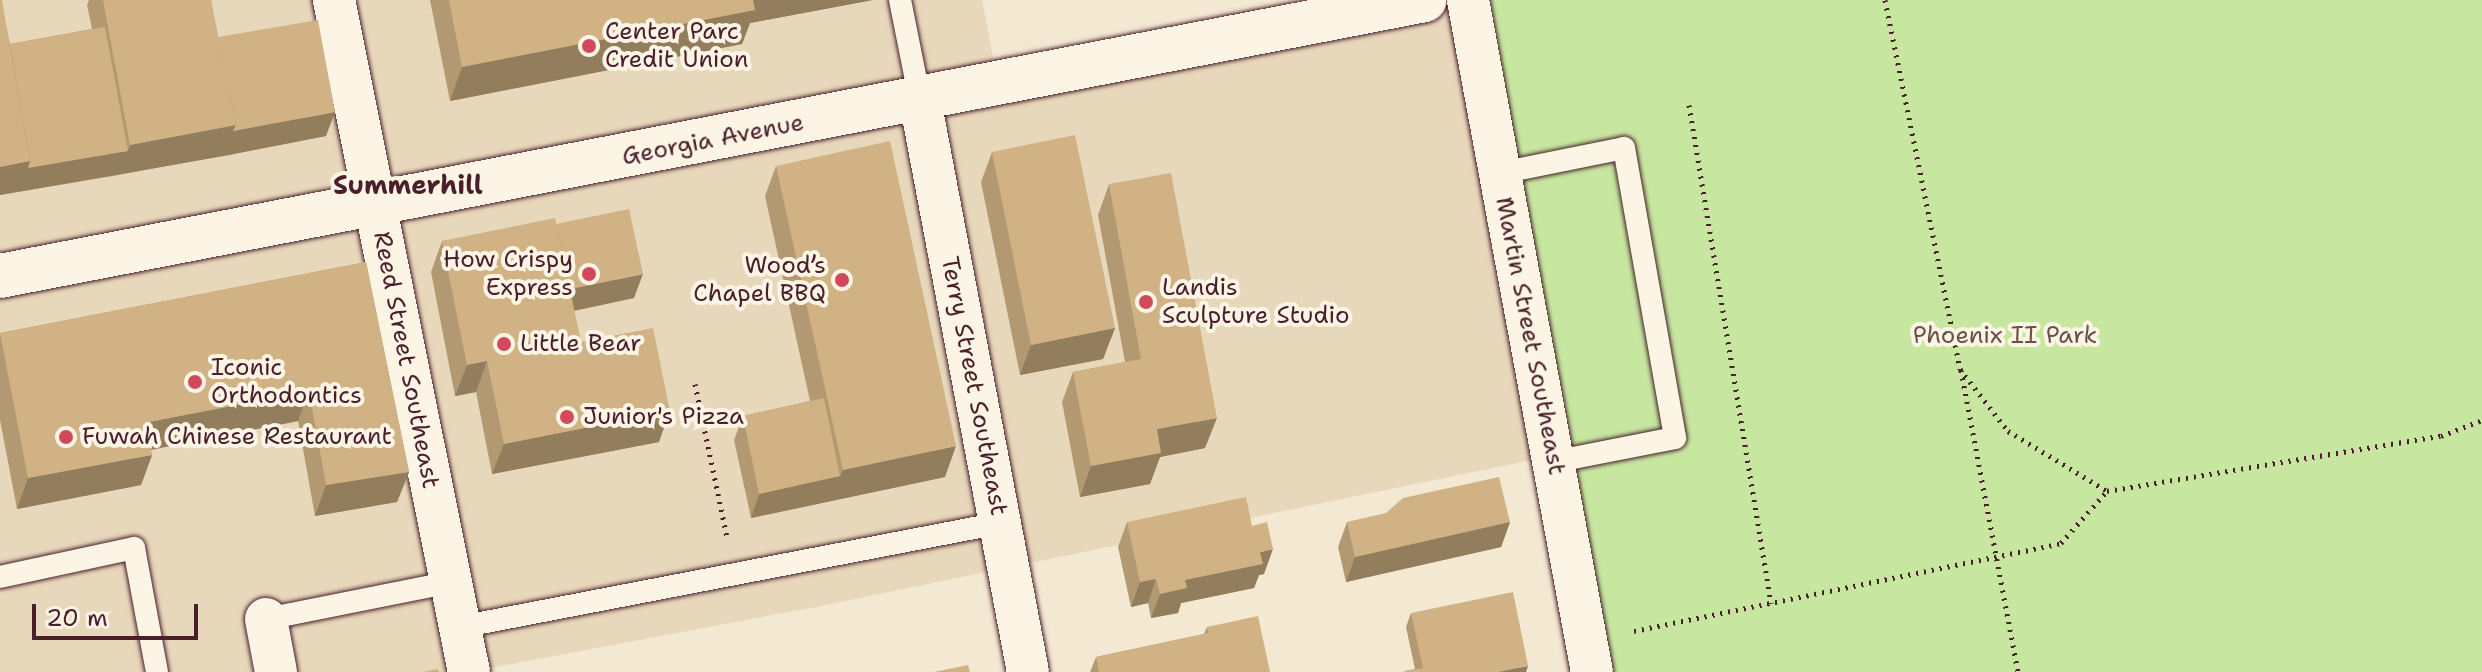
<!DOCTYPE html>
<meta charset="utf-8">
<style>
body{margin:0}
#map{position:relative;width:2482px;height:672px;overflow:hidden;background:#f3e8d2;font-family:"Shantell Sans",sans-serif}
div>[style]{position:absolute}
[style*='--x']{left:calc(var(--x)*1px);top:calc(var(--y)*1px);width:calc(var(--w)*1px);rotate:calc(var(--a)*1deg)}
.built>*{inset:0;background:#e8d8bb}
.green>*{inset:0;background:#c7e7a0}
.path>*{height:5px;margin-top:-2.5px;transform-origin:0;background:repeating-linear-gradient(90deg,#4a1f2b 0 2px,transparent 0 8px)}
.roads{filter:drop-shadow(0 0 2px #4a1f2b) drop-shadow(0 0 2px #4a1f2b)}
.service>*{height:22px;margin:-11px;padding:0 11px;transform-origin:11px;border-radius:11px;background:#fcf5e5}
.minor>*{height:42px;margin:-21px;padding:0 21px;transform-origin:21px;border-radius:21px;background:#fcf5e5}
.secondary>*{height:44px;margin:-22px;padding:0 22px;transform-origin:22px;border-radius:22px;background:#fcf5e5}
.wall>*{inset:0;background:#b39972}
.shaded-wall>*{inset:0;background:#927d5c}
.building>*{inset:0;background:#d0b284}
.dots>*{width:22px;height:22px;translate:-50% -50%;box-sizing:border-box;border:4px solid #fcf5e5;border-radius:50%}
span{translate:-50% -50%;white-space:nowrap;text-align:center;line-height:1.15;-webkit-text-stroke:8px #fcf5e5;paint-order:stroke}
.poi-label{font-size:24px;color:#4a1f2b}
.left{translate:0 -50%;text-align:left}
.right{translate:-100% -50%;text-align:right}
.street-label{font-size:24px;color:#4a1f2b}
.park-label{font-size:24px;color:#695148}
.neighbourhood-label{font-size:26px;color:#4a1f2b;font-weight:700}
.scale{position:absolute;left:32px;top:604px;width:166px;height:36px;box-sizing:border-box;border:4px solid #4a1f2b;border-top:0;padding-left:10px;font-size:24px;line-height:28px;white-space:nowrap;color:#4a1f2b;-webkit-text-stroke:6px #fcf5e5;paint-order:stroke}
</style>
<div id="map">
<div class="built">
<div style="clip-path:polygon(0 0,982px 0,998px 83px,1426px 0,1467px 0,1542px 458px,816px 607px,469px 672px,0 672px)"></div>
</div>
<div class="green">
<div style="clip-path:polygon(1469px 0,2482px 0,2482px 672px,1582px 672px)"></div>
</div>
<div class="path">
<div style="--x:1885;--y:0;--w:377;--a:78.5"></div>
<div style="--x:1960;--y:369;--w:78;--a:52.3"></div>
<div style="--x:2008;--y:431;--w:116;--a:31.2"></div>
<div style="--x:2107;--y:491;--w:338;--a:-9.4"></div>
<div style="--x:2441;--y:436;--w:44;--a:-21.3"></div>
<div style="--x:1689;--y:105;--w:505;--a:80.65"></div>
<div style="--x:1961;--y:370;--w:307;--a:79.3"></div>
<div style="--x:695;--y:384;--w:156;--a:78.2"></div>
<div style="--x:1634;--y:631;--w:436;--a:-11.6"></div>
<div style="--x:2061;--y:543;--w:69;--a:-48.5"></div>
</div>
<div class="roads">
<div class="service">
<div style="--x:900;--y:0;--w:102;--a:78.7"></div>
<div style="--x:1500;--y:173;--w:126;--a:-11.4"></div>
<div style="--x:1624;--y:148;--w:294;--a:80"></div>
<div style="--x:1675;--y:438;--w:124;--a:168.9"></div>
<div style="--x:0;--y:577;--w:137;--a:-12.2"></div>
<div style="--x:134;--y:548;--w:126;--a:79.5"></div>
<div style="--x:266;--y:619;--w:189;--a:-11.3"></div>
<div style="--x:460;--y:627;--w:550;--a:-10.9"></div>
</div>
<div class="minor">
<div style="--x:334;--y:0;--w:685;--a:78.64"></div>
<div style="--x:1468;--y:0;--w:683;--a:79.55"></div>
<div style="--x:920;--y:100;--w:582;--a:79.31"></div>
<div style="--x:266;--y:619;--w:54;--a:79.3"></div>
</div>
<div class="secondary">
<div style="--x:0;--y:276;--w:1451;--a:-10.96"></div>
</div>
</div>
<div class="wall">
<div style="clip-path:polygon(0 0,10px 44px,92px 29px,87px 5px,89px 0,211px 0,218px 37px,326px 136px,119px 175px,0 195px)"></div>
<div style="clip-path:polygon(430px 0,873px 0,750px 23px,742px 44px,450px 101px)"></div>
<div style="clip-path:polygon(992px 152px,1115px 328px,1103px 359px,1020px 375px,981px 182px)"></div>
<div style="clip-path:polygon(776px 166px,945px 477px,751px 518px,734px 440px,743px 416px,810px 401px,765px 196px)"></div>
<div style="clip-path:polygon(1109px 184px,1205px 448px,1160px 457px,1150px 484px,1080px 497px,1062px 402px,1073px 372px,1125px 362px,1098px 215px)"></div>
<div style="clip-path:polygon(556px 224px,634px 298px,574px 311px,581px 342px,659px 442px,492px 474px,476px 392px,455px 396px,431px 272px,442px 241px)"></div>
<div style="clip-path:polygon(366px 262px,409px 472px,397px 502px,315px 516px,298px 421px,151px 450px,152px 455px,141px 485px,17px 509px,0 420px,0 333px)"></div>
<div style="clip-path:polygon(1127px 522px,1264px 574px,1259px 575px,1254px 588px,1181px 603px,1178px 613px,1151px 618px,1148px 603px,1131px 607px,1118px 547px)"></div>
<div style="clip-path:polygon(1347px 522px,1510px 522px,1501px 547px,1346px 582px,1338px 547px)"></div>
<div style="clip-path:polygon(1411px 613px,1526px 672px,1404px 672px,1405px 671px,1415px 669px,1406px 627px)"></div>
<div style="clip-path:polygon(1207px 627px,1270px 672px,1090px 672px,1096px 657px,1204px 634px)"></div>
</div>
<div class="shaded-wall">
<div style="clip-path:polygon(748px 0,873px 0,750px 23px,742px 44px,450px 101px,462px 67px)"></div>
<div style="clip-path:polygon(335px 112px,326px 136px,224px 156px,233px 131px)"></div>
<div style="clip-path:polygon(236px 125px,224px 156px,0 195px,0 167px,30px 161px,128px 151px,130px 145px)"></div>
<div style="clip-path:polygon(643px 274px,634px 298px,558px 314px,567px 290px)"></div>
<div style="clip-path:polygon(1115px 328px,1103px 359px,1020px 375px,1031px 345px)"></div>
<div style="clip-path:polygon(487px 361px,476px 392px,455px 396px,467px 365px)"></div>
<div style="clip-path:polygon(309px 391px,298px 421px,133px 453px,144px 423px)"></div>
<div style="clip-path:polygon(670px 411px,659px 442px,492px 474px,504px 444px)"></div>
<div style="clip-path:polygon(1217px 418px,1205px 448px,1160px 457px,1150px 484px,1080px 497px,1091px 466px,1157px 429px)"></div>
<div style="clip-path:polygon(956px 446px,945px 477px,751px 518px,759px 494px,840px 476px,843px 470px)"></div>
<div style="clip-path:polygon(152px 455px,141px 485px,17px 509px,28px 478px)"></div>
<div style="clip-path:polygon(409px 472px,397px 502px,315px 516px,326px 485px)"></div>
<div style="clip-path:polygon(1510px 522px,1501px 547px,1346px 582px,1355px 557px)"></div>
<div style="clip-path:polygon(1273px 549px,1264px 574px,1259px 575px,1254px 588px,1181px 603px,1178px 613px,1151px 618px,1160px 594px,1185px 580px,1260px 552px)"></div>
<div style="clip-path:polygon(1156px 579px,1148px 603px,1131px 607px,1140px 582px)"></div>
<div style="clip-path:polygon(1528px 666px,1526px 672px,1498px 672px)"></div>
</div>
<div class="building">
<div style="clip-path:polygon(0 0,2px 0,30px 161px,0 167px)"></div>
<div style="clip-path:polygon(103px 0,211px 0,236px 125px,130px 145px)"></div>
<div style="clip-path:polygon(449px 0,753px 0,755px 10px,462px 67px)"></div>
<div style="clip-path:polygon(318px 20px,335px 112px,233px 131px,236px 125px,218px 37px)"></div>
<div style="clip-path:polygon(105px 27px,128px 151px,28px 168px,30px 161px,10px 44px)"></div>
<div style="clip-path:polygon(1075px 135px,1115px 328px,1031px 345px,992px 152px)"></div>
<div style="clip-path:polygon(890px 141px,956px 446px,843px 470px,776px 166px)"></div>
<div style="clip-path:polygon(1171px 173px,1217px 418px,1157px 429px,1161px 453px,1091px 466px,1073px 372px,1141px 359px,1109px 184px)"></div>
<div style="clip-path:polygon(629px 209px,643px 274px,570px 289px,556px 224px)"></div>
<div style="clip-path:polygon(555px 218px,581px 342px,653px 328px,670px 411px,504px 444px,487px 361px,467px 365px,442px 241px)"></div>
<div style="clip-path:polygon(366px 262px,409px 472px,326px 485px,309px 391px,144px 423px,152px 455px,28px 478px,0 333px)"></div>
<div style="clip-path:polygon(824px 398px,840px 476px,759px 494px,743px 416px)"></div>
<div style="clip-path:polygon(1499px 477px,1510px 522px,1355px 557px,1347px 522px,1386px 513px,1403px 498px)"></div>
<div style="clip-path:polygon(1246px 497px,1252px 526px,1267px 522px,1273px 549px,1260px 552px,1263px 564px,1185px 580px,1187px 588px,1160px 594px,1156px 579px,1140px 582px,1127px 522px)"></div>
<div style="clip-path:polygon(1513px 592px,1528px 666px,1498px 672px,1405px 672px,1405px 671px,1423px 668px,1411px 613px)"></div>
<div style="clip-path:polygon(1258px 616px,1270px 672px,1099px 672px,1096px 657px,1208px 633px,1207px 627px)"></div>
<div style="clip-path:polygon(968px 665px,970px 672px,934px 672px)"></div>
<div style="clip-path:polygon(438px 669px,439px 672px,423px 672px)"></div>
</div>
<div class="dots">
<div style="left:589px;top:46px;background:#d1495b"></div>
<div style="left:589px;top:274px;background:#d1495b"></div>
<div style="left:842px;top:280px;background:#d1495b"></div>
<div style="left:1146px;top:302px;background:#d1495b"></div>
<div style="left:504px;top:344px;background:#d1495b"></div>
<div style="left:195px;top:382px;background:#d1495b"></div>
<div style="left:567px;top:417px;background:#d1495b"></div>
<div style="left:66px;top:437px;background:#d1495b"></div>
</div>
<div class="poi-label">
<span class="left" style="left:605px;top:46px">Center Parc<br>Credit Union</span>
<span class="right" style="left:573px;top:274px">How Crispy<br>Express</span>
<span class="right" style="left:826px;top:280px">Wood’s<br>Chapel BBQ</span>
<span class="left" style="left:1162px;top:302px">Landis<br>Sculpture Studio</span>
<span class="left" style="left:520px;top:344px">Little Bear</span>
<span class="left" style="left:211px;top:382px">Iconic<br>Orthodontics</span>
<span class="left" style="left:583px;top:417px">Junior's Pizza</span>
<span class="left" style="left:82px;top:437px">Fuwah Chinese Restaurant</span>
</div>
<div class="street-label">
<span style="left:713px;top:140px;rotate:-11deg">Georgia Avenue</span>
<span style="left:1530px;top:336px;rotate:79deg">Martin Street Southeast</span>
<span style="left:406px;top:360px;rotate:79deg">Reed Street Southeast</span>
<span style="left:974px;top:386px;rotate:79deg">Terry Street Southeast</span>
</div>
<div class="park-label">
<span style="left:2005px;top:336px">Phoenix II Park</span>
</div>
<div class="neighbourhood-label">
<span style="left:408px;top:185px">Summerhill</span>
</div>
<div class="scale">20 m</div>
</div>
